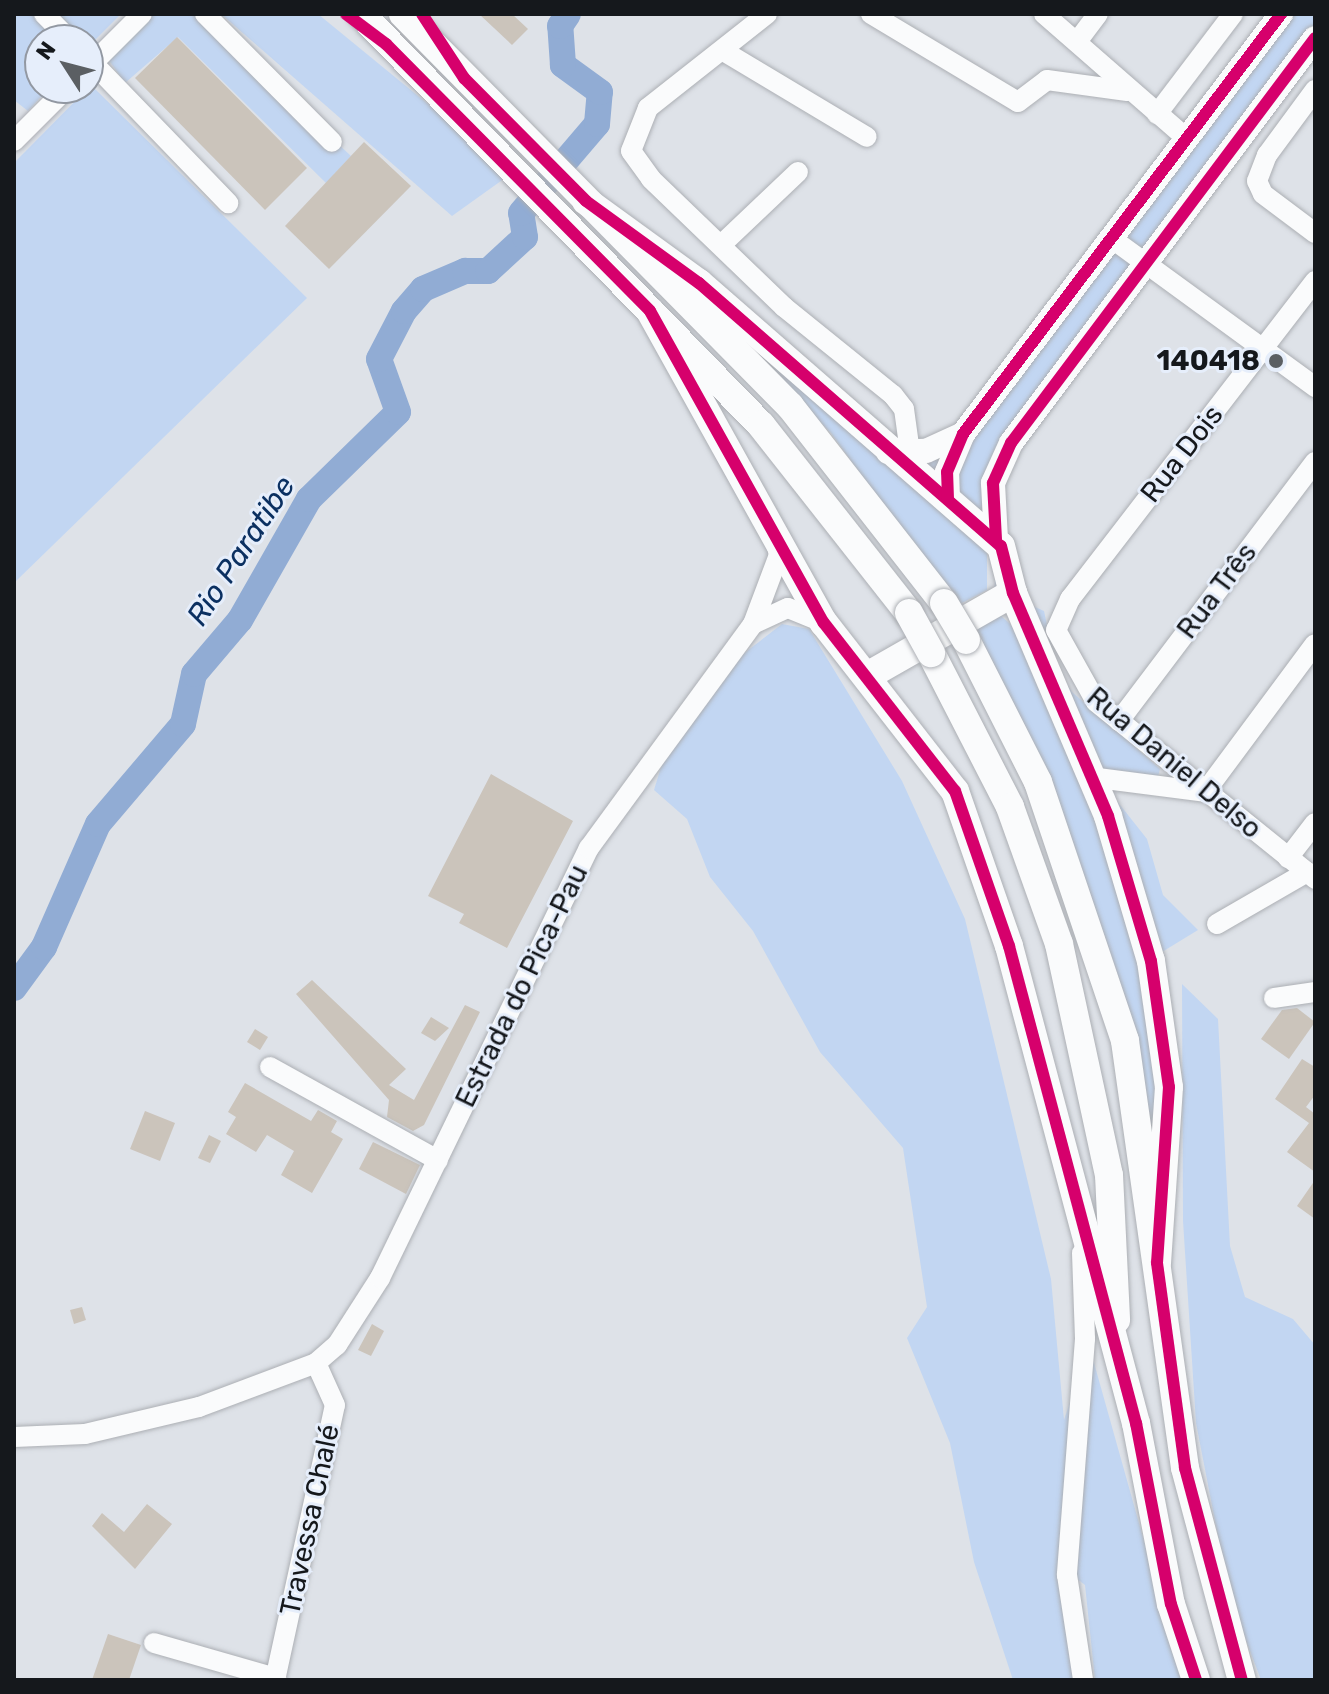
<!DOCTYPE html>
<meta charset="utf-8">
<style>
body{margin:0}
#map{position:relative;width:1329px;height:1694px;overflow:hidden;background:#dee2e8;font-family:Rubik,sans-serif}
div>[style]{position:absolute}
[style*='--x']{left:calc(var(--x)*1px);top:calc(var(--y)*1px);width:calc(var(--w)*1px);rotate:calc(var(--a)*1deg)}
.green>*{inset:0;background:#c2d6f2}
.river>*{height:26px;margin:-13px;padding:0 13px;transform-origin:13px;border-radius:13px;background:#91acd4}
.building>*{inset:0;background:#cbc4bb}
.roads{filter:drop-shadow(0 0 2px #acafb4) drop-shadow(0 0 2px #acafb4)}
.minor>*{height:20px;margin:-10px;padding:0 10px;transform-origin:10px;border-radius:10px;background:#fafbfc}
.major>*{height:24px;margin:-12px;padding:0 12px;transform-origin:12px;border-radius:12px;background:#fafbfc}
.highway>*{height:28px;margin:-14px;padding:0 14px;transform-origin:14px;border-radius:14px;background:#fafbfc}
.bridges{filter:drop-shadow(0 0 2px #acafb4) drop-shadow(0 0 2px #acafb4)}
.highway-bridge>*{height:28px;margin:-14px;padding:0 14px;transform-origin:14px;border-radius:14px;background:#fafbfc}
.cycleway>*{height:12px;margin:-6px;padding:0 6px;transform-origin:6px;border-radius:6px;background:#d6006c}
.dots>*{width:22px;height:22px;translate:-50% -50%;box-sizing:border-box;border:4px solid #e6eefb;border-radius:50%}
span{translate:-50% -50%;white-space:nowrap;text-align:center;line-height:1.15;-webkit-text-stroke:6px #e6eefb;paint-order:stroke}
.poi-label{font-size:28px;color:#15181c;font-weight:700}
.right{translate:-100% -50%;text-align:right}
.street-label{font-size:28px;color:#15181c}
.water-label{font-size:30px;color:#0b3061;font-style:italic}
.frame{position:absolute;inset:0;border:16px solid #15181c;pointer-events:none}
.north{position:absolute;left:24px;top:24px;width:80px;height:80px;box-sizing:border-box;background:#e6eefb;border:2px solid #9298a2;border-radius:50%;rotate:306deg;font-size:22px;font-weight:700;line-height:32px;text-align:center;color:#15181c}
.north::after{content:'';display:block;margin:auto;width:28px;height:36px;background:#5b5f63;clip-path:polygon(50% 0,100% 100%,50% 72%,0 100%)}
</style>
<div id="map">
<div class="green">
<div style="clip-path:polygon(14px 14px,121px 14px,88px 47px,88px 40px,40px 40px,40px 88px,49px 88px,28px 111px,14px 100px)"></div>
<div style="clip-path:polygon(150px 14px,199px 14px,351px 156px,326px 183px,178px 37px,125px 83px,108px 59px)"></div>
<div style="clip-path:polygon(221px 14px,318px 14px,512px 173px,452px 216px)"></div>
<div style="clip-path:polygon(1287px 14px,1315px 14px,1315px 29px,985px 472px,983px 517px,911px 463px,972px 428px)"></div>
<div style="clip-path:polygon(91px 85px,307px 298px,14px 583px,14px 163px)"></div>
<div style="clip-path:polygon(662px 258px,987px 544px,987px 590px,956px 606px,831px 433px)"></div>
<div style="clip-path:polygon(997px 555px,1028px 604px,1044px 611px,1056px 667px,1072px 692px,1160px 769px,1158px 777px,1096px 772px,1061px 698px,994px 592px)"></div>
<div style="clip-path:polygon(1000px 615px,1028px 640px,1141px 948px,1162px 1053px,1158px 1186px,1140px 1083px,972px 625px)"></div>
<div style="clip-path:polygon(782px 624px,809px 629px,902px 781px,965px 919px,1051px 1279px,1064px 1420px,1089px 1345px,1183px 1680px,1095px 1680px,1085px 1585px,1062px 1567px,1080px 1680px,1013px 1680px,974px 1562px,950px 1443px,907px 1338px,927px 1307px,903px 1148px,820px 1052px,753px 931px,710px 877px,687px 819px,654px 790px,665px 754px,734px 661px)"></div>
<div style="clip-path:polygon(1113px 796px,1147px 839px,1163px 895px,1198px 930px,1162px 952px)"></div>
<div style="clip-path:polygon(1182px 984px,1218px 1019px,1230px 1246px,1245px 1297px,1293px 1319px,1315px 1345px,1315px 1680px,1261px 1680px,1230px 1598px,1196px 1423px,1183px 1221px)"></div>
</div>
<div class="river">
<div style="--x:14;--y:988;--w:51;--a:-53.8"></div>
<div style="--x:44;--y:947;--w:134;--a:-66.3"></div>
<div style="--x:98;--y:824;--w:131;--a:-49.6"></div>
<div style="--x:183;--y:724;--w:51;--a:-77.6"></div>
<div style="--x:194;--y:674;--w:71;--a:-49.6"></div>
<div style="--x:240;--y:620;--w:139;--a:-60.3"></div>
<div style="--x:309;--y:499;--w:124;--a:-44.3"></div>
<div style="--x:398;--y:412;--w:56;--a:-109.7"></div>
<div style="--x:379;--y:359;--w:54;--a:-62.5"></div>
<div style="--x:404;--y:311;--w:29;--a:-49"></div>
<div style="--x:423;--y:289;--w:46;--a:-23.2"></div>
<div style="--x:465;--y:271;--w:23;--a:0"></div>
<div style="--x:488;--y:271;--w:50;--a:-42.6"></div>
<div style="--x:525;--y:237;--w:24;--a:-99"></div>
<div style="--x:521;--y:213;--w:117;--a:-49.5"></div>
<div style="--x:597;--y:124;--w:32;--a:-85"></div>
<div style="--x:600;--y:92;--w:46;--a:-143.9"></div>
<div style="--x:563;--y:65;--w:39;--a:-94"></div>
<div style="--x:560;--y:26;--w:14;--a:-56"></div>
</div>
<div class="building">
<div style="clip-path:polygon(479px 14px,512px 14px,528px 29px,512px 45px)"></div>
<div style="clip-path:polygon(177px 37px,307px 168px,265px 210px,135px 78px)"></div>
<div style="clip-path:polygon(364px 142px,411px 186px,329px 269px,285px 226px)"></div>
<div style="clip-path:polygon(491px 774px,573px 821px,507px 948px,459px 923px,464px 914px,428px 896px)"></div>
<div style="clip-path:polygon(312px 980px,406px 1069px,389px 1085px,414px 1100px,465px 1005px,480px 1012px,424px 1125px,413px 1131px,387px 1117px,389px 1100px,296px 994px)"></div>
<div style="clip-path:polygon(1297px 1008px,1315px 1022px,1289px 1059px,1261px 1039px,1282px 1010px)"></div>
<div style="clip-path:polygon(431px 1017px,449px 1028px,435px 1041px,421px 1033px)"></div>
<div style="clip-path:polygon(255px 1029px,268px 1037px,260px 1050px,247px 1042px)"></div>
<div style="clip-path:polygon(1302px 1059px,1315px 1067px,1315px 1095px,1306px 1107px,1315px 1114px,1315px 1172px,1287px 1152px,1309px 1123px,1275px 1099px)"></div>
<div style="clip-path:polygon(245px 1083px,311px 1121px,318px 1110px,337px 1121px,331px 1132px,343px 1139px,312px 1193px,281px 1175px,294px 1151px,267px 1135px,256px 1152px,226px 1134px,236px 1117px,228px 1112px)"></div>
<div style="clip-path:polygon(145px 1111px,175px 1123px,160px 1161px,130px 1149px)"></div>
<div style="clip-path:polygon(209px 1135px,221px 1141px,210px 1163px,198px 1158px)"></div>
<div style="clip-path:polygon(373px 1142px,420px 1165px,406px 1194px,359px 1169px)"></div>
<div style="clip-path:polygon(1315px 1180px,1315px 1219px,1297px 1206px)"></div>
<div style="clip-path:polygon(82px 1307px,86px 1320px,74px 1324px,70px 1310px)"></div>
<div style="clip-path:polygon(372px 1324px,384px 1331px,371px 1356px,358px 1350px)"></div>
<div style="clip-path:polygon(147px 1504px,172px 1524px,135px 1569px,92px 1526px,102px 1513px,124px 1532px)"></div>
<div style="clip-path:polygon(108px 1634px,141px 1645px,129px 1680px,92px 1680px)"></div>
</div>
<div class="roads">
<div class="minor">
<div style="--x:44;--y:14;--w:37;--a:45"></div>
<div style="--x:205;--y:14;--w:180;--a:45.2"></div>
<div style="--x:767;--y:14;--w:152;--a:141.7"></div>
<div style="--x:648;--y:108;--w:46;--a:111.6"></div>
<div style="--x:631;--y:151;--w:34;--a:54"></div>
<div style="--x:651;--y:179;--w:185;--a:43.9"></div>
<div style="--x:784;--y:307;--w:140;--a:38.9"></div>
<div style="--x:893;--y:395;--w:18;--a:52"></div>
<div style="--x:904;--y:409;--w:43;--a:82.1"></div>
<div style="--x:871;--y:14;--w:171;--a:30.9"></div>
<div style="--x:1018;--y:102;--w:36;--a:-37"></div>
<div style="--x:1047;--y:80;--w:81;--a:7.8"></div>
<div style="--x:1044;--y:14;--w:189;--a:41.1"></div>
<div style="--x:1079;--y:39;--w:31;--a:-53"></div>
<div style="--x:725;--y:52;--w:165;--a:30.9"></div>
<div style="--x:88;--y:58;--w:202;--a:46"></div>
<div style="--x:88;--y:68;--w:76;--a:-45"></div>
<div style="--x:1315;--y:90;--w:81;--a:126.4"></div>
<div style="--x:1267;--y:155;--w:28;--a:111"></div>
<div style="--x:1257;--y:181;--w:14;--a:65"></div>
<div style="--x:1263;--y:194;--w:65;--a:36.9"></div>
<div style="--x:1157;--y:114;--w:126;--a:-52.8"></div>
<div style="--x:14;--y:141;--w:75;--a:-45"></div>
<div style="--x:1111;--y:238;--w:253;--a:36.1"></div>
<div style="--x:721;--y:245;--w:106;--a:-43.5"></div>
<div style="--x:1315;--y:281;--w:401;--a:127.6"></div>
<div style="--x:1070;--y:599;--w:34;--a:114"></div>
<div style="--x:1056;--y:630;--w:82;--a:60.9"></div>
<div style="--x:1096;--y:702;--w:282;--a:38.9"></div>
<div style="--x:753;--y:624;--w:38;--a:-25"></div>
<div style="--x:788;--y:608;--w:35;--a:22"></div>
<div style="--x:1119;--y:721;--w:325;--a:-52.9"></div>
<div style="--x:1090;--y:777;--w:116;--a:7.4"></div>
<div style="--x:1205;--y:792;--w:184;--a:-53.4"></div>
<div style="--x:1288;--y:858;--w:44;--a:-52.4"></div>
<div style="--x:1217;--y:924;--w:104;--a:-30"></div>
<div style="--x:1274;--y:998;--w:41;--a:-8.3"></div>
<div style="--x:270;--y:1067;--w:192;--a:29"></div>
<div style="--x:1082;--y:1253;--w:86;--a:88"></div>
<div style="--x:1085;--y:1339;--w:237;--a:94.4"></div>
<div style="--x:1067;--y:1575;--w:106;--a:81.3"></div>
<div style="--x:14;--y:1437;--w:71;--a:-2.4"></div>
<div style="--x:85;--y:1434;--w:117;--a:-13.3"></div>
<div style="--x:199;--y:1407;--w:125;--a:-20.6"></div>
<div style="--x:316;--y:1363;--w:28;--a:-41"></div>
<div style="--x:337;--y:1345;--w:80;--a:-57.3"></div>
<div style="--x:380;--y:1278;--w:478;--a:-64.1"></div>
<div style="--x:589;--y:848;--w:278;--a:-53.8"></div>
<div style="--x:753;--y:624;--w:74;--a:-69.4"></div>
<div style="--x:779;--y:555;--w:17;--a:-103"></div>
<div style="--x:154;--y:1643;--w:127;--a:16"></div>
<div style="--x:275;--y:1680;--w:281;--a:-77.7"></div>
<div style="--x:335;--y:1405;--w:46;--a:-114.3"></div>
</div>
<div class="major">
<div style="--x:888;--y:452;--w:38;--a:-2"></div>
<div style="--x:926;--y:451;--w:41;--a:-24.7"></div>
<div style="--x:948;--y:499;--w:27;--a:-92"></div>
<div style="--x:947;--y:472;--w:41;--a:-67.2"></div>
<div style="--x:963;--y:434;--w:527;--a:-52.87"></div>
<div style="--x:996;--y:539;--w:56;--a:-93.1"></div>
<div style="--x:993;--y:483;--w:44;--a:-65.8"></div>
<div style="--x:1011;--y:443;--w:506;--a:-53.11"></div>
</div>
<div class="highway">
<div style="--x:361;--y:14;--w:574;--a:45.78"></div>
<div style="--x:761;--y:425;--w:239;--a:51.8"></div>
<div style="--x:403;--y:14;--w:551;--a:45.37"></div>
<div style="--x:790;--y:406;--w:250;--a:52"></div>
<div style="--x:586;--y:201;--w:140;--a:36"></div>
<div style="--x:699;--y:283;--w:400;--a:41.1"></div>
<div style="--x:1001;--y:546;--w:49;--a:75.7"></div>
<div style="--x:1013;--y:593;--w:242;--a:66.9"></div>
<div style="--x:1108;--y:816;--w:151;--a:73.5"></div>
<div style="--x:1151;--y:961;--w:127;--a:81.9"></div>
<div style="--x:1169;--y:1087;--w:176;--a:93.9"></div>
<div style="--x:650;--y:311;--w:357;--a:60.9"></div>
<div style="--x:824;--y:623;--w:213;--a:52.1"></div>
<div style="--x:955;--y:791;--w:164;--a:70.8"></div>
<div style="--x:1009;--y:946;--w:494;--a:75.1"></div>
<div style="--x:1136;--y:1423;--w:184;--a:79.1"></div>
<div style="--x:1171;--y:1604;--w:80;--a:71.8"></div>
<div style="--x:966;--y:640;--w:159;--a:63.1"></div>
<div style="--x:1038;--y:782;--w:273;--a:71.4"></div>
<div style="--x:1125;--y:1041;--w:431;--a:82"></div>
<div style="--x:1185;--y:1468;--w:220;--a:75"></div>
<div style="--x:931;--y:653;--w:173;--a:62.8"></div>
<div style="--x:1010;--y:807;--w:145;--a:70.3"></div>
<div style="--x:1059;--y:944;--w:236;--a:77.8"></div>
<div style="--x:1109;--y:1175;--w:145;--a:87.2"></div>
<div style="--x:869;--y:675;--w:166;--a:-29.7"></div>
</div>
</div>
<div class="bridges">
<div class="highway-bridge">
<div style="--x:944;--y:603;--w:43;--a:59.3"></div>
<div style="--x:909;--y:613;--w:46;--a:61.2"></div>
</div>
</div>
<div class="cycleway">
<div style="--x:346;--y:14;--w:50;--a:36.9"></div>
<div style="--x:386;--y:44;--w:375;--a:45.3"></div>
<div style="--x:650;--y:311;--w:357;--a:60.9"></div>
<div style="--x:824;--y:623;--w:213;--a:52.1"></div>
<div style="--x:955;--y:791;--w:164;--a:70.8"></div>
<div style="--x:1009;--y:946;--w:494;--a:75.1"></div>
<div style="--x:1136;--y:1423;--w:184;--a:79.1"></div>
<div style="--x:1171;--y:1604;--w:80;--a:71.8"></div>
<div style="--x:422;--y:14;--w:77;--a:56.7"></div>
<div style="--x:464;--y:78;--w:173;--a:45.2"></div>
<div style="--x:586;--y:201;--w:140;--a:36"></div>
<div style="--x:699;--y:283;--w:400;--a:41.1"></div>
<div style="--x:1001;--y:546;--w:49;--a:75.7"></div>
<div style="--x:1013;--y:593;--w:242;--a:66.9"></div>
<div style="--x:1108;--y:816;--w:151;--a:73.5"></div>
<div style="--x:1151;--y:961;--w:127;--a:81.9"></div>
<div style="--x:1169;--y:1087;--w:176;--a:93.9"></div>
<div style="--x:1157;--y:1263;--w:207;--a:82.2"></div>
<div style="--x:1185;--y:1468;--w:220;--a:75"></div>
<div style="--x:948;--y:499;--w:27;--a:-92"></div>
<div style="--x:947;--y:472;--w:41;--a:-67.2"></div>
<div style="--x:963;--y:434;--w:527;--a:-52.87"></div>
<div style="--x:996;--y:539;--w:56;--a:-93.1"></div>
<div style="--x:993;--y:483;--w:44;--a:-65.8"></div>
<div style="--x:1011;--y:443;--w:506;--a:-53.11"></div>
</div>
<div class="dots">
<div style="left:1276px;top:361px;background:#5b5f63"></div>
</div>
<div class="poi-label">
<span class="right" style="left:1260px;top:361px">140418</span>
</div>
<div class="street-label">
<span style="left:1182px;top:454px;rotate:-52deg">Rua Dois</span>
<span style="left:1217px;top:591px;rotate:-53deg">Rua Três</span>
<span style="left:1174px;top:763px;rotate:40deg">Rua Daniel Delso</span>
<span style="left:522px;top:986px;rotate:-64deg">Estrada do Pica-Pau</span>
<span style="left:310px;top:1520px;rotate:-78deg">Travessa Chalé</span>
</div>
<div class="water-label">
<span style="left:241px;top:551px;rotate:-57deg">Rio Paratibe</span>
</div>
<div class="frame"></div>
<div class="north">N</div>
</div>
